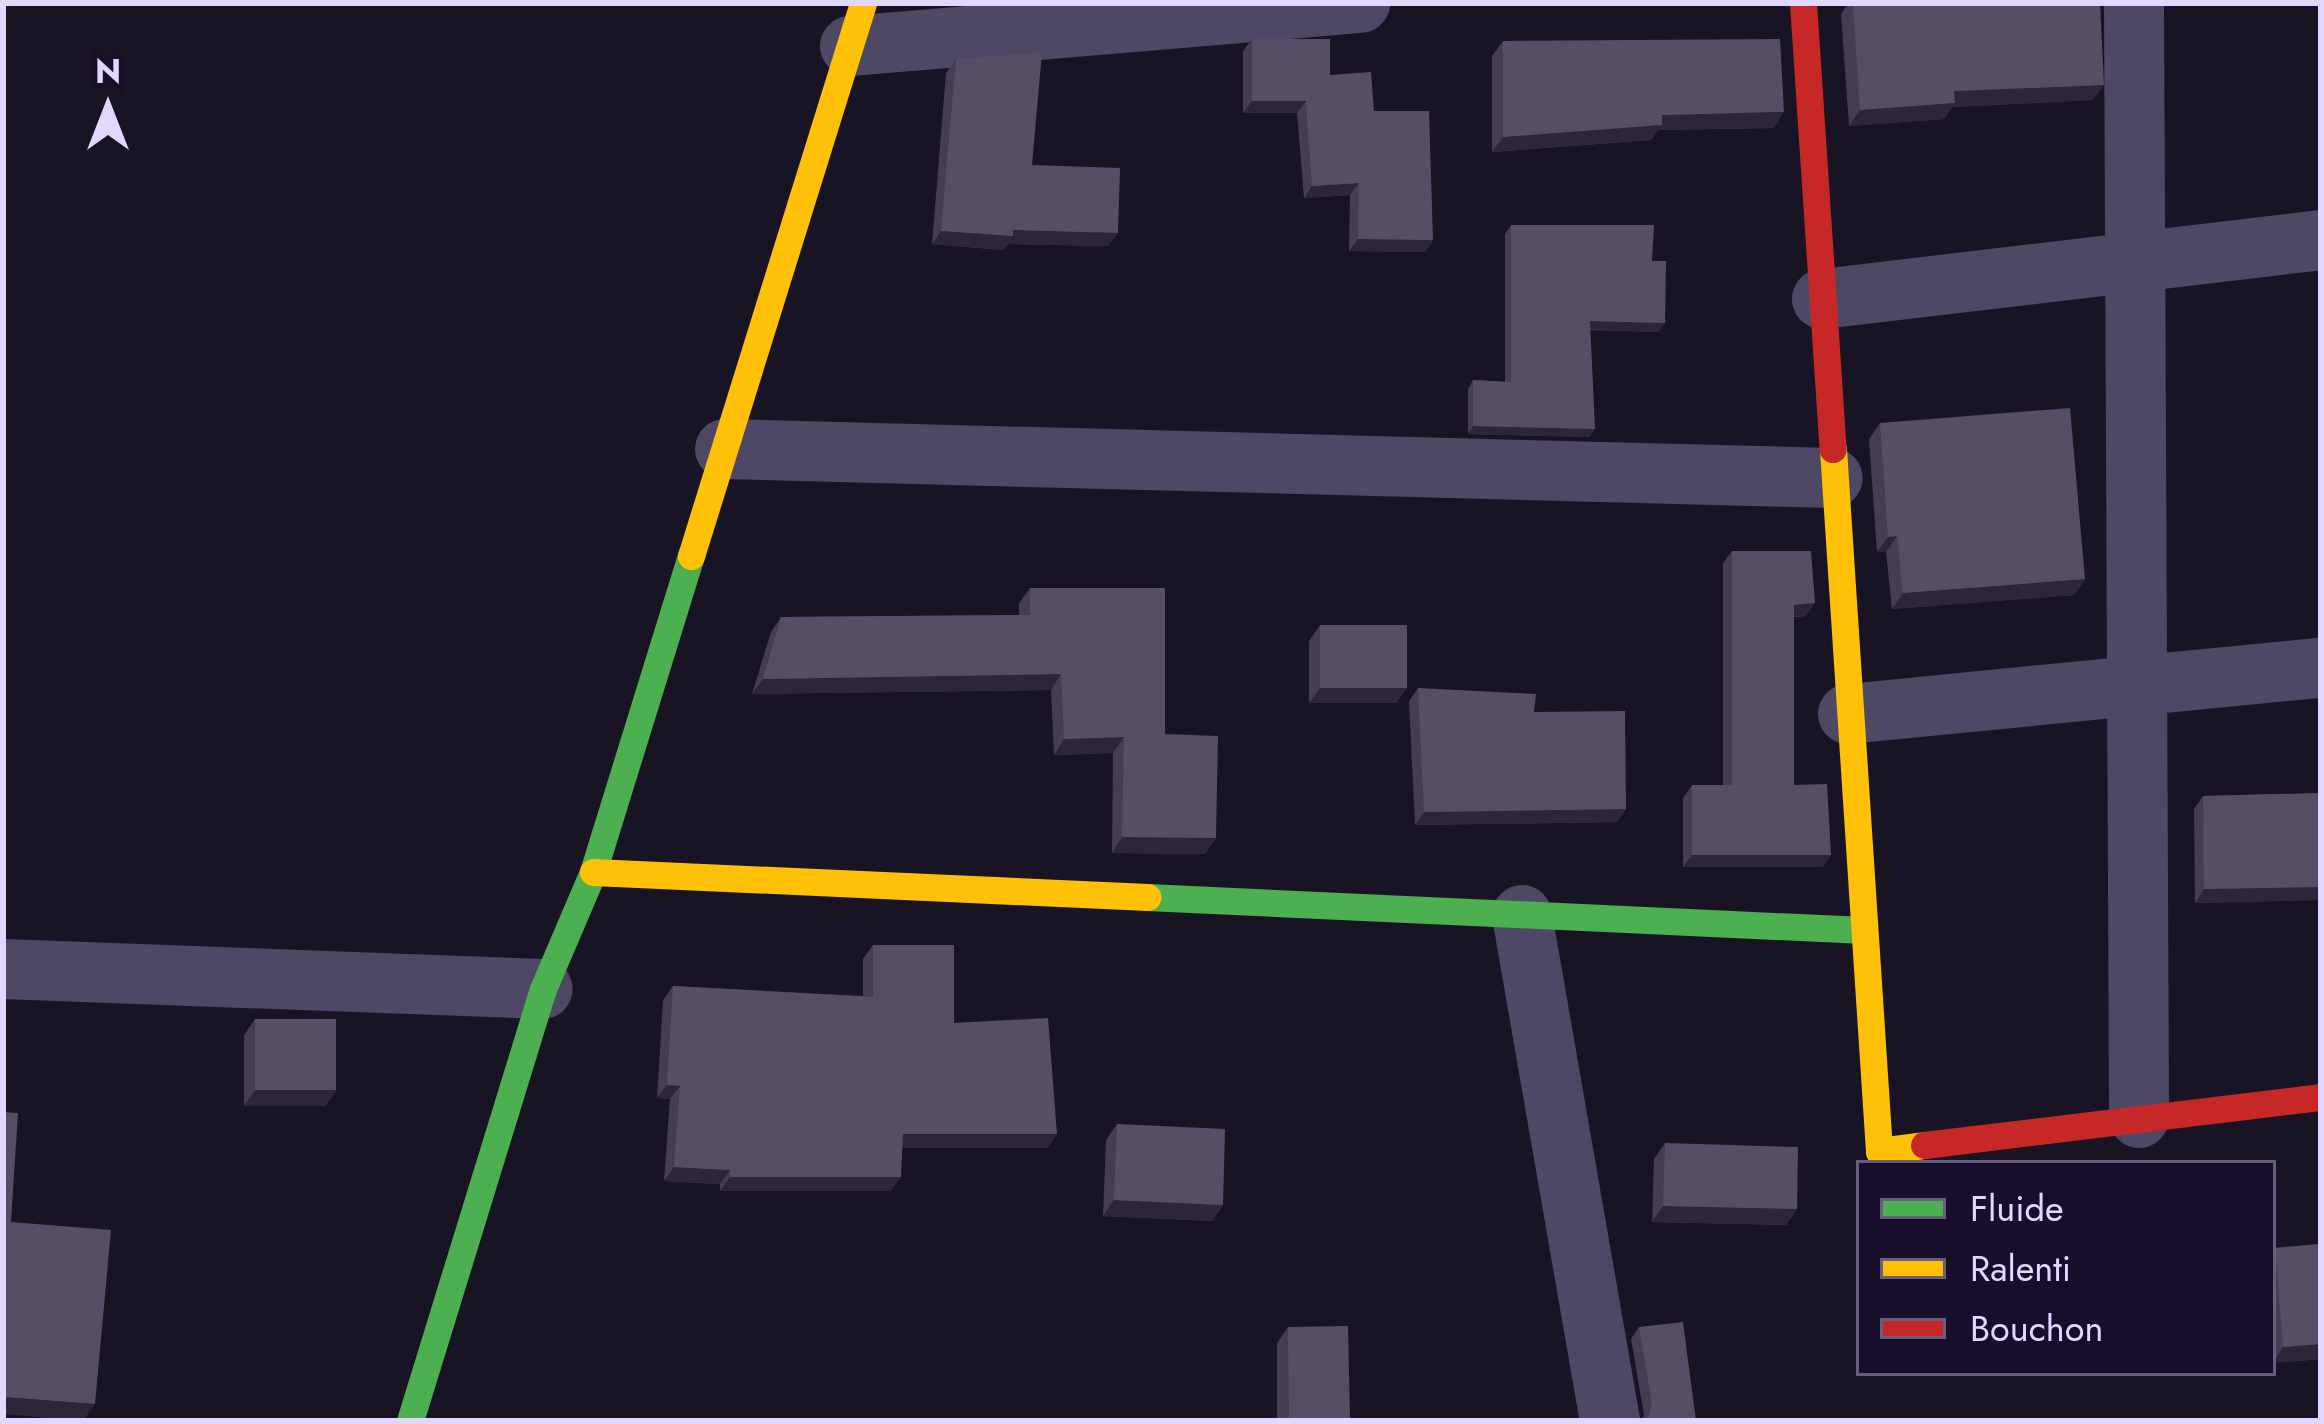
<!DOCTYPE html>
<style>
body{margin:0}
#map{position:relative;width:2324px;height:1424px;overflow:hidden;background:#191424;font-family:Jost,sans-serif}
div>[style]{position:absolute}
[style*='--x']{left:calc(var(--x)*1px);top:calc(var(--y)*1px);width:calc(var(--w)*1px);rotate:calc(var(--a)*1deg)}
.street>*{height:60px;margin:-30px;padding:0 30px;transform-origin:30px;border-radius:30px;background:#4e4865}
.fast>*{height:27px;margin:-13.5px;padding:0 13.5px;transform-origin:13.5px;border-radius:13.5px;background:#4caf50}
.slow>*{height:27px;margin:-13.5px;padding:0 13.5px;transform-origin:13.5px;border-radius:13.5px;background:#ffc107}
.jam>*{height:27px;margin:-13.5px;padding:0 13.5px;transform-origin:13.5px;border-radius:13.5px;background:#c62828}
.wall>*{inset:0;background:#453e53}
.shaded-wall>*{inset:0;background:#2c2638}
.building>*{inset:0;background:#564e65}
span{translate:-50% -50%;white-space:nowrap;text-align:center;line-height:1.15;-webkit-text-stroke:10px #170e2a;paint-order:stroke}
.frame{position:absolute;inset:0;border:6px solid #e1d7ff;pointer-events:none}
.legend{position:absolute;left:1856px;top:1160px;width:420px;height:216px;box-sizing:border-box;background:#170e2a;border:3px solid #685e7f;margin:0;padding:15px 21px;list-style:none;font-size:36px;color:#e1d7ff}
.legend li{display:flex;align-items:center;gap:24px;height:60px}
.legend b{width:60px;border:3px solid #685e7f}
.north{position:absolute;left:48px;top:48px;width:120px;height:120px;-webkit-text-stroke:9px #170e2a;paint-order:stroke;rotate:0deg;font-size:33px;font-weight:700;line-height:48px;text-align:center;color:#e1d7ff}
.north::after{content:'';display:block;margin:auto;width:42px;height:54px;background:#e1d7ff;clip-path:polygon(50% 0,100% 100%,50% 72%,0 100%)}
</style>
<div id="map">
<div class="street">
<div style="--x:2134;--y:3;--w:1115;--a:89.74"></div>
<div style="--x:850;--y:46;--w:512;--a:-4.82"></div>
<div style="--x:1822;--y:299;--w:502;--a:-6.74"></div>
<div style="--x:725;--y:449;--w:1108;--a:1.5"></div>
<div style="--x:1848;--y:714;--w:475;--a:-5.6"></div>
<div style="--x:1522;--y:915;--w:514;--a:80.13"></div>
<div style="--x:3;--y:969;--w:540;--a:2.12"></div>
</div>
<div class="fast">
<div style="--x:1147;--y:897;--w:718;--a:2.64"></div>
<div style="--x:410;--y:1421;--w:452;--a:-72.9"></div>
<div style="--x:543;--y:989;--w:127;--a:-66.9"></div>
<div style="--x:593;--y:872;--w:331;--a:-72.8"></div>
</div>
<div class="slow">
<div style="--x:1833;--y:449;--w:704;--a:86.25"></div>
<div style="--x:1879;--y:1151;--w:45;--a:-7.6"></div>
<div style="--x:691;--y:556;--w:579;--a:-72.72"></div>
<div style="--x:593;--y:872;--w:555;--a:2.58"></div>
</div>
<div class="jam">
<div style="--x:1803;--y:3;--w:447;--a:86.2"></div>
<div style="--x:1924;--y:1145;--w:400;--a:-6.9"></div>
</div>
<div class="wall">
<div style="clip-path:polygon(1849px 3px,2100px 3px,2093px 100px,1952px 107px,1944px 119px,1849px 126px,1841px 14px)"></div>
<div style="clip-path:polygon(1252px 39px,1330px 75px,1374px 111px,1433px 240px,1425px 252px,1349px 251px,1350px 195px,1304px 198px,1297px 113px,1243px 113px,1243px 51px)"></div>
<div style="clip-path:polygon(1503px 41px,1774px 128px,1658px 130px,1651px 140px,1492px 152px,1492px 56px)"></div>
<div style="clip-path:polygon(956px 59px,1032px 165px,1108px 246px,1008px 244px,1003px 250px,932px 244px,946px 73px)"></div>
<div style="clip-path:polygon(1511px 225px,1652px 261px,1659px 332px,1590px 330px,1590px 437px,1468px 434px,1468px 389px,1473px 380px,1505px 382px,1505px 234px)"></div>
<div style="clip-path:polygon(1880px 423px,2085px 579px,2074px 595px,1892px 609px,1886px 552px,1877px 552px,1869px 439px)"></div>
<div style="clip-path:polygon(1732px 551px,1806px 616px,1794px 617px,1794px 785px,1823px 867px,1683px 867px,1683px 798px,1692px 785px,1723px 785px,1723px 563px)"></div>
<div style="clip-path:polygon(1030px 588px,1165px 734px,1216px 838px,1205px 854px,1112px 853px,1113px 753px,1054px 755px,1051px 690px,752px 694px,771px 632px,781px 617px,1019px 615px,1019px 603px)"></div>
<div style="clip-path:polygon(1320px 625px,1407px 688px,1396px 703px,1309px 703px,1309px 641px)"></div>
<div style="clip-path:polygon(1418px 688px,1534px 712px,1626px 809px,1617px 822px,1415px 825px,1409px 701px)"></div>
<div style="clip-path:polygon(2321px 793px,2321px 900px,2195px 903px,2194px 809px,2203px 796px)"></div>
<div style="clip-path:polygon(873px 945px,954px 1023px,1048px 1148px,902px 1148px,891px 1191px,720px 1191px,720px 1184px,664px 1181px,670px 1099px,657px 1098px,663px 1000px,673px 986px,863px 996px,863px 959px)"></div>
<div style="clip-path:polygon(255px 1019px,336px 1090px,325px 1106px,244px 1106px,244px 1035px)"></div>
<div style="clip-path:polygon(1117px 1124px,1223px 1205px,1212px 1221px,1103px 1216px,1106px 1140px)"></div>
<div style="clip-path:polygon(1665px 1143px,1797px 1209px,1786px 1225px,1652px 1222px,1654px 1159px)"></div>
<div style="clip-path:polygon(2321px 1244px,2321px 1359px,2273px 1363px,2273px 1251px,2275px 1248px)"></div>
<div style="clip-path:polygon(1288px 1327px,1350px 1421px,1277px 1421px,1277px 1343px)"></div>
<div style="clip-path:polygon(1639px 1327px,1696px 1421px,1642px 1421px,1644px 1415px,1631px 1339px)"></div>
</div>
<div class="shaded-wall">
<div style="clip-path:polygon(2104px 85px,2093px 100px,1952px 107px,1944px 119px,1849px 126px,1860px 110px,1954px 91px)"></div>
<div style="clip-path:polygon(1252px 101px,1306px 101px,1297px 113px,1243px 113px)"></div>
<div style="clip-path:polygon(1784px 112px,1774px 128px,1658px 130px,1651px 140px,1492px 152px,1503px 137px,1662px 115px)"></div>
<div style="clip-path:polygon(1359px 183px,1350px 195px,1304px 198px,1312px 186px)"></div>
<div style="clip-path:polygon(1013px 230px,1118px 233px,1108px 246px,1008px 244px,1003px 250px,932px 244px,941px 231px)"></div>
<div style="clip-path:polygon(1358px 239px,1433px 240px,1425px 252px,1349px 251px)"></div>
<div style="clip-path:polygon(1590px 321px,1665px 323px,1659px 332px,1584px 329px)"></div>
<div style="clip-path:polygon(1473px 426px,1595px 429px,1590px 437px,1468px 434px)"></div>
<div style="clip-path:polygon(1897px 536px,1886px 552px,1877px 552px,1888px 537px)"></div>
<div style="clip-path:polygon(2085px 579px,2074px 595px,1892px 609px,1903px 593px)"></div>
<div style="clip-path:polygon(1815px 603px,1806px 616px,1786px 617px,1794px 605px)"></div>
<div style="clip-path:polygon(1061px 674px,1051px 690px,752px 694px,763px 679px)"></div>
<div style="clip-path:polygon(1320px 688px,1407px 688px,1396px 703px,1309px 703px)"></div>
<div style="clip-path:polygon(1124px 737px,1113px 753px,1054px 755px,1064px 739px)"></div>
<div style="clip-path:polygon(1626px 809px,1617px 822px,1415px 825px,1424px 812px)"></div>
<div style="clip-path:polygon(1122px 837px,1216px 838px,1205px 854px,1112px 853px)"></div>
<div style="clip-path:polygon(1692px 855px,1831px 855px,1823px 867px,1683px 867px)"></div>
<div style="clip-path:polygon(2321px 887px,2321px 900px,2195px 903px,2204px 889px)"></div>
<div style="clip-path:polygon(667px 1085px,680px 1086px,670px 1099px,657px 1098px)"></div>
<div style="clip-path:polygon(255px 1090px,336px 1090px,325px 1106px,244px 1106px)"></div>
<div style="clip-path:polygon(903px 1134px,1057px 1134px,1048px 1148px,893px 1148px)"></div>
<div style="clip-path:polygon(674px 1167px,730px 1170px,720px 1184px,664px 1181px)"></div>
<div style="clip-path:polygon(730px 1177px,901px 1177px,891px 1191px,720px 1191px)"></div>
<div style="clip-path:polygon(1114px 1200px,1223px 1205px,1212px 1221px,1103px 1216px)"></div>
<div style="clip-path:polygon(1663px 1206px,1797px 1209px,1786px 1225px,1652px 1222px)"></div>
<div style="clip-path:polygon(2321px 1344px,2321px 1359px,2273px 1363px,2283px 1347px)"></div>
<div style="clip-path:polygon(3px 1397px,95px 1404px,83px 1421px,3px 1414px)"></div>
</div>
<div class="building">
<div style="clip-path:polygon(1853px 3px,2100px 3px,2104px 85px,1954px 91px,1955px 103px,1860px 110px)"></div>
<div style="clip-path:polygon(1252px 39px,1330px 39px,1330px 75px,1371px 72px,1374px 111px,1429px 111px,1433px 240px,1358px 239px,1359px 183px,1312px 186px,1306px 101px,1252px 101px)"></div>
<div style="clip-path:polygon(1780px 39px,1784px 112px,1662px 115px,1662px 125px,1503px 137px,1503px 41px)"></div>
<div style="clip-path:polygon(1042px 52px,1032px 165px,1120px 168px,1118px 233px,1013px 230px,1013px 236px,941px 231px,956px 59px)"></div>
<div style="clip-path:polygon(1511px 225px,1654px 225px,1652px 261px,1666px 261px,1665px 323px,1590px 321px,1595px 429px,1473px 426px,1473px 380px,1511px 382px)"></div>
<div style="clip-path:polygon(2070px 408px,2085px 579px,1903px 593px,1897px 536px,1888px 537px,1880px 423px)"></div>
<div style="clip-path:polygon(1732px 551px,1811px 551px,1815px 603px,1794px 605px,1794px 785px,1827px 784px,1831px 855px,1692px 855px,1692px 785px,1732px 785px)"></div>
<div style="clip-path:polygon(1030px 588px,1165px 588px,1165px 734px,1218px 736px,1216px 838px,1122px 837px,1124px 737px,1064px 739px,1061px 674px,763px 679px,781px 617px,1030px 615px)"></div>
<div style="clip-path:polygon(1320px 625px,1407px 625px,1407px 688px,1320px 688px)"></div>
<div style="clip-path:polygon(1418px 688px,1536px 694px,1534px 712px,1625px 711px,1626px 809px,1424px 812px)"></div>
<div style="clip-path:polygon(2321px 793px,2321px 887px,2204px 889px,2203px 796px)"></div>
<div style="clip-path:polygon(873px 945px,954px 945px,954px 1023px,1048px 1018px,1057px 1134px,903px 1134px,901px 1177px,730px 1177px,730px 1170px,674px 1167px,680px 1086px,667px 1085px,673px 986px,873px 997px)"></div>
<div style="clip-path:polygon(255px 1019px,336px 1019px,336px 1090px,255px 1090px)"></div>
<div style="clip-path:polygon(3px 1112px,18px 1113px,11px 1222px,111px 1230px,95px 1404px,3px 1397px)"></div>
<div style="clip-path:polygon(1117px 1124px,1225px 1129px,1223px 1205px,1114px 1200px)"></div>
<div style="clip-path:polygon(1665px 1143px,1798px 1147px,1797px 1209px,1663px 1206px)"></div>
<div style="clip-path:polygon(2321px 1244px,2321px 1344px,2283px 1347px,2275px 1248px)"></div>
<div style="clip-path:polygon(1683px 1322px,1696px 1421px,1647px 1421px,1652px 1403px,1639px 1327px)"></div>
<div style="clip-path:polygon(1348px 1326px,1350px 1421px,1289px 1421px,1288px 1327px)"></div>
</div>
<div class="frame"></div>
<ul class="legend">
<li><b style="height:15px;background:#4caf50"></b>Fluide</li>
<li><b style="height:15px;background:#ffc107"></b>Ralenti</li>
<li><b style="height:15px;background:#c62828"></b>Bouchon</li>
</ul>
<div class="north">N</div>
</div>
